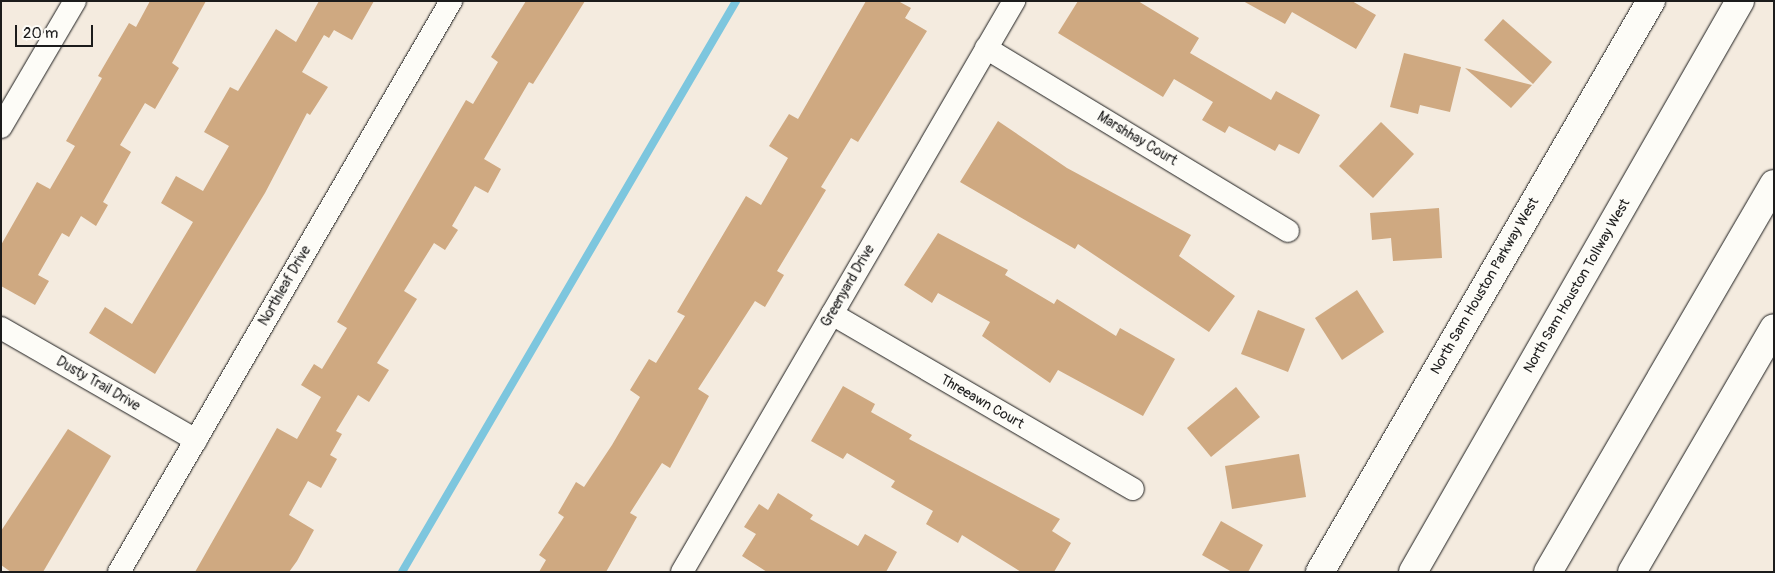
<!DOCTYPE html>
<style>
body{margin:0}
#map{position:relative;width:1775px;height:573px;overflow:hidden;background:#f4ebdf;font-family:Pangolin,sans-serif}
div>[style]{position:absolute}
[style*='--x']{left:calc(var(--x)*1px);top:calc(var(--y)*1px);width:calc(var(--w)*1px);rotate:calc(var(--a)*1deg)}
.stream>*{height:8px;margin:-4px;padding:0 4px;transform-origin:4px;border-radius:4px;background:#7dc6de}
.building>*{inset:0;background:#cfa981}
.roads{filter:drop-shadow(0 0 1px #1c1c1c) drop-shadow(0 0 1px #1c1c1c)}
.minor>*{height:22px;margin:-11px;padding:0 11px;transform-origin:11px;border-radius:11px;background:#fdfcf7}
.secondary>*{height:28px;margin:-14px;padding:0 14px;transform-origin:14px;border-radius:14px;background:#fdfcf7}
.motorway>*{height:28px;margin:-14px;padding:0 14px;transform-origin:14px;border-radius:14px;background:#fdfcf7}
span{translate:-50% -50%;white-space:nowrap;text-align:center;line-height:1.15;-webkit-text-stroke:4px #fdfcf7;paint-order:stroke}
.street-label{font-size:14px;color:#1c1c1c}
.frame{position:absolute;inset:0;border:2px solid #1c1c1c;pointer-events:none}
.scale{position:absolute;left:15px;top:25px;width:78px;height:22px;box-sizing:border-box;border:2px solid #1c1c1c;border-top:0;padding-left:6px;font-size:15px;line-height:18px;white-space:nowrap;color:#1c1c1c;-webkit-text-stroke:4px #fdfcf7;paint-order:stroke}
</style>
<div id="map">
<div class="stream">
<div style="--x:402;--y:572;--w:662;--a:-59.67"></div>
</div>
<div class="building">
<div style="clip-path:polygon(150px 1px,206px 1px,172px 63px,179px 68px,155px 109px,145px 103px,120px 145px,131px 152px,103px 202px,108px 205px,96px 226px,81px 216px,69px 237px,62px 233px,38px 275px,49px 281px,35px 305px,1px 286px,1px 245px,37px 182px,50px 189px,75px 146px,66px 141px,102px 78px,98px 76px,129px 23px,136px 27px)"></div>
<div style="clip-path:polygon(319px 1px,374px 1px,352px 40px,334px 30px,329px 38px,324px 35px,302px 72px,328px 87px,310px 115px,307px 113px,265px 193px,155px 374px,89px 333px,105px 307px,132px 324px,193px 222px,161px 203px,176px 176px,203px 191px,229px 146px,204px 132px,230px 87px,238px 91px,276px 29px,296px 42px)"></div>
<div style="clip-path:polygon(526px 1px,585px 1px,533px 84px,529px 82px,484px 159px,501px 169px,488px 193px,475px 186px,452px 226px,458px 230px,445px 250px,434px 243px,404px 291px,417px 299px,377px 363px,389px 370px,369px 402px,358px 395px,336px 431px,342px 434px,330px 455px,337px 459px,321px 488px,308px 481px,289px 515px,314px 530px,297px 561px,289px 572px,195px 572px,277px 428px,297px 439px,321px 397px,301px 385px,314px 364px,322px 369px,347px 328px,337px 322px,466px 100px,473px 104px,498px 62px,491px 57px)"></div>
<div style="clip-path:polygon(866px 1px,898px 1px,911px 8px,905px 18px,927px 31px,858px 142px,851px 138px,821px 187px,826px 190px,777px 271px,784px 275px,765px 307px,755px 301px,698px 389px,709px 396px,670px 468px,662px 463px,630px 513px,637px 517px,606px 572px,539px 572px,546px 560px,539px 555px,564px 517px,558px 513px,576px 482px,584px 487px,612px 445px,640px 397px,630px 390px,649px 359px,656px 363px,685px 316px,677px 312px,746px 196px,761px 205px,788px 158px,769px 146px,789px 114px,798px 119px)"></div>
<div style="clip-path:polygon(1078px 1px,1138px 1px,1199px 38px,1190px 53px,1271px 100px,1276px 91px,1320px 115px,1299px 154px,1279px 144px,1275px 151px,1229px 126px,1225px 133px,1202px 120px,1213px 102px,1174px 79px,1163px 97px,1058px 33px)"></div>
<div style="clip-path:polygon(1243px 1px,1352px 1px,1376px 15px,1356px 49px,1292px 12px,1285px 24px)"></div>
<div style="clip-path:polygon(1503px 19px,1552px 62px,1533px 84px,1484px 40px)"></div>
<div style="clip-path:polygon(1404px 53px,1461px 67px,1450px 112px,1420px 105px,1418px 114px,1390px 107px)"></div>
<div style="clip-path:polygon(1465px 68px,1532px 85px,1511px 108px)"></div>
<div style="clip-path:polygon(998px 121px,1067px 168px,1191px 235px,1179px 256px,1235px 296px,1209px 332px,1078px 244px,1075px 249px,960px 182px)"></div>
<div style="clip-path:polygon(1381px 122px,1414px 154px,1373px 198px,1339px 166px)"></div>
<div style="clip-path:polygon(1439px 208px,1442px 258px,1393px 261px,1391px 238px,1372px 240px,1370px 213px)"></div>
<div style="clip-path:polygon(938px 233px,1008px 270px,1005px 275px,1054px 304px,1057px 299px,1116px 336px,1120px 328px,1175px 359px,1143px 416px,1058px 370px,1050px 383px,982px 336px,990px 322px,938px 293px,932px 303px,904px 285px)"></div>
<div style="clip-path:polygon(1357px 290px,1384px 332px,1342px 360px,1315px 318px)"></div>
<div style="clip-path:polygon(1258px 310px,1305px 329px,1288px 372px,1241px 354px)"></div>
<div style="clip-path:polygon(843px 386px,875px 404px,871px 412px,912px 435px,909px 439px,1060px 519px,1052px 531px,1071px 543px,1054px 572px,1021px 572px,962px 535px,958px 543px,926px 524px,933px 511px,891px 487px,895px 481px,847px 453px,843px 459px,811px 441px)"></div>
<div style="clip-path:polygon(1236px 387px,1260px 417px,1211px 457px,1187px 428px)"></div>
<div style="clip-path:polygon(68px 429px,111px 456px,43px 572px,11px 572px,1px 565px,1px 531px)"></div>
<div style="clip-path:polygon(1299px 454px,1306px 497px,1232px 509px,1225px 466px)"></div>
<div style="clip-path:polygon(778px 493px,813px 515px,810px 519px,858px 546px,865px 534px,897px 552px,886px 572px,767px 572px,742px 556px,756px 534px,744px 527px,759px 504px,768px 510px)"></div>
<div style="clip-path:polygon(1221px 521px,1263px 545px,1248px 572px,1232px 572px,1202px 555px)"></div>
</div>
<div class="roads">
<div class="minor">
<div style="--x:986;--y:48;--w:353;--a:31.2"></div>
<div style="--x:1;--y:127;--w:146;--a:-59.6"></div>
<div style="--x:832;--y:314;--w:348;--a:30.2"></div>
<div style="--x:1;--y:328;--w:225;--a:29.9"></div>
<div style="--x:119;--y:572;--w:661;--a:-59.82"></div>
<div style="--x:682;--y:572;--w:661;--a:-59.82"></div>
</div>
<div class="secondary">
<div style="--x:1320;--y:572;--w:660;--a:-59.9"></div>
<div style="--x:1632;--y:572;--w:282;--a:-59.8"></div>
</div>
<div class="motorway">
<div style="--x:1413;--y:572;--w:658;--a:-60.2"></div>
<div style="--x:1548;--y:572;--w:449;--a:-59.8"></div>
</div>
</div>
<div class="street-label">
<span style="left:1137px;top:139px;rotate:31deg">Marshhay Court</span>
<span style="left:285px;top:286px;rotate:-60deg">Northleaf Drive</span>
<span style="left:848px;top:286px;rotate:-60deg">Greenyard Drive</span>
<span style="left:1485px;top:286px;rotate:-60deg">North Sam Houston Parkway West</span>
<span style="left:1577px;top:286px;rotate:-60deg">North Sam Houston Tollway West</span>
<span style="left:98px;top:384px;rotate:30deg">Dusty Trail Drive</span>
<span style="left:982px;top:402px;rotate:30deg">Threeawn Court</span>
</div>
<div class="frame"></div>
<div class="scale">20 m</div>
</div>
